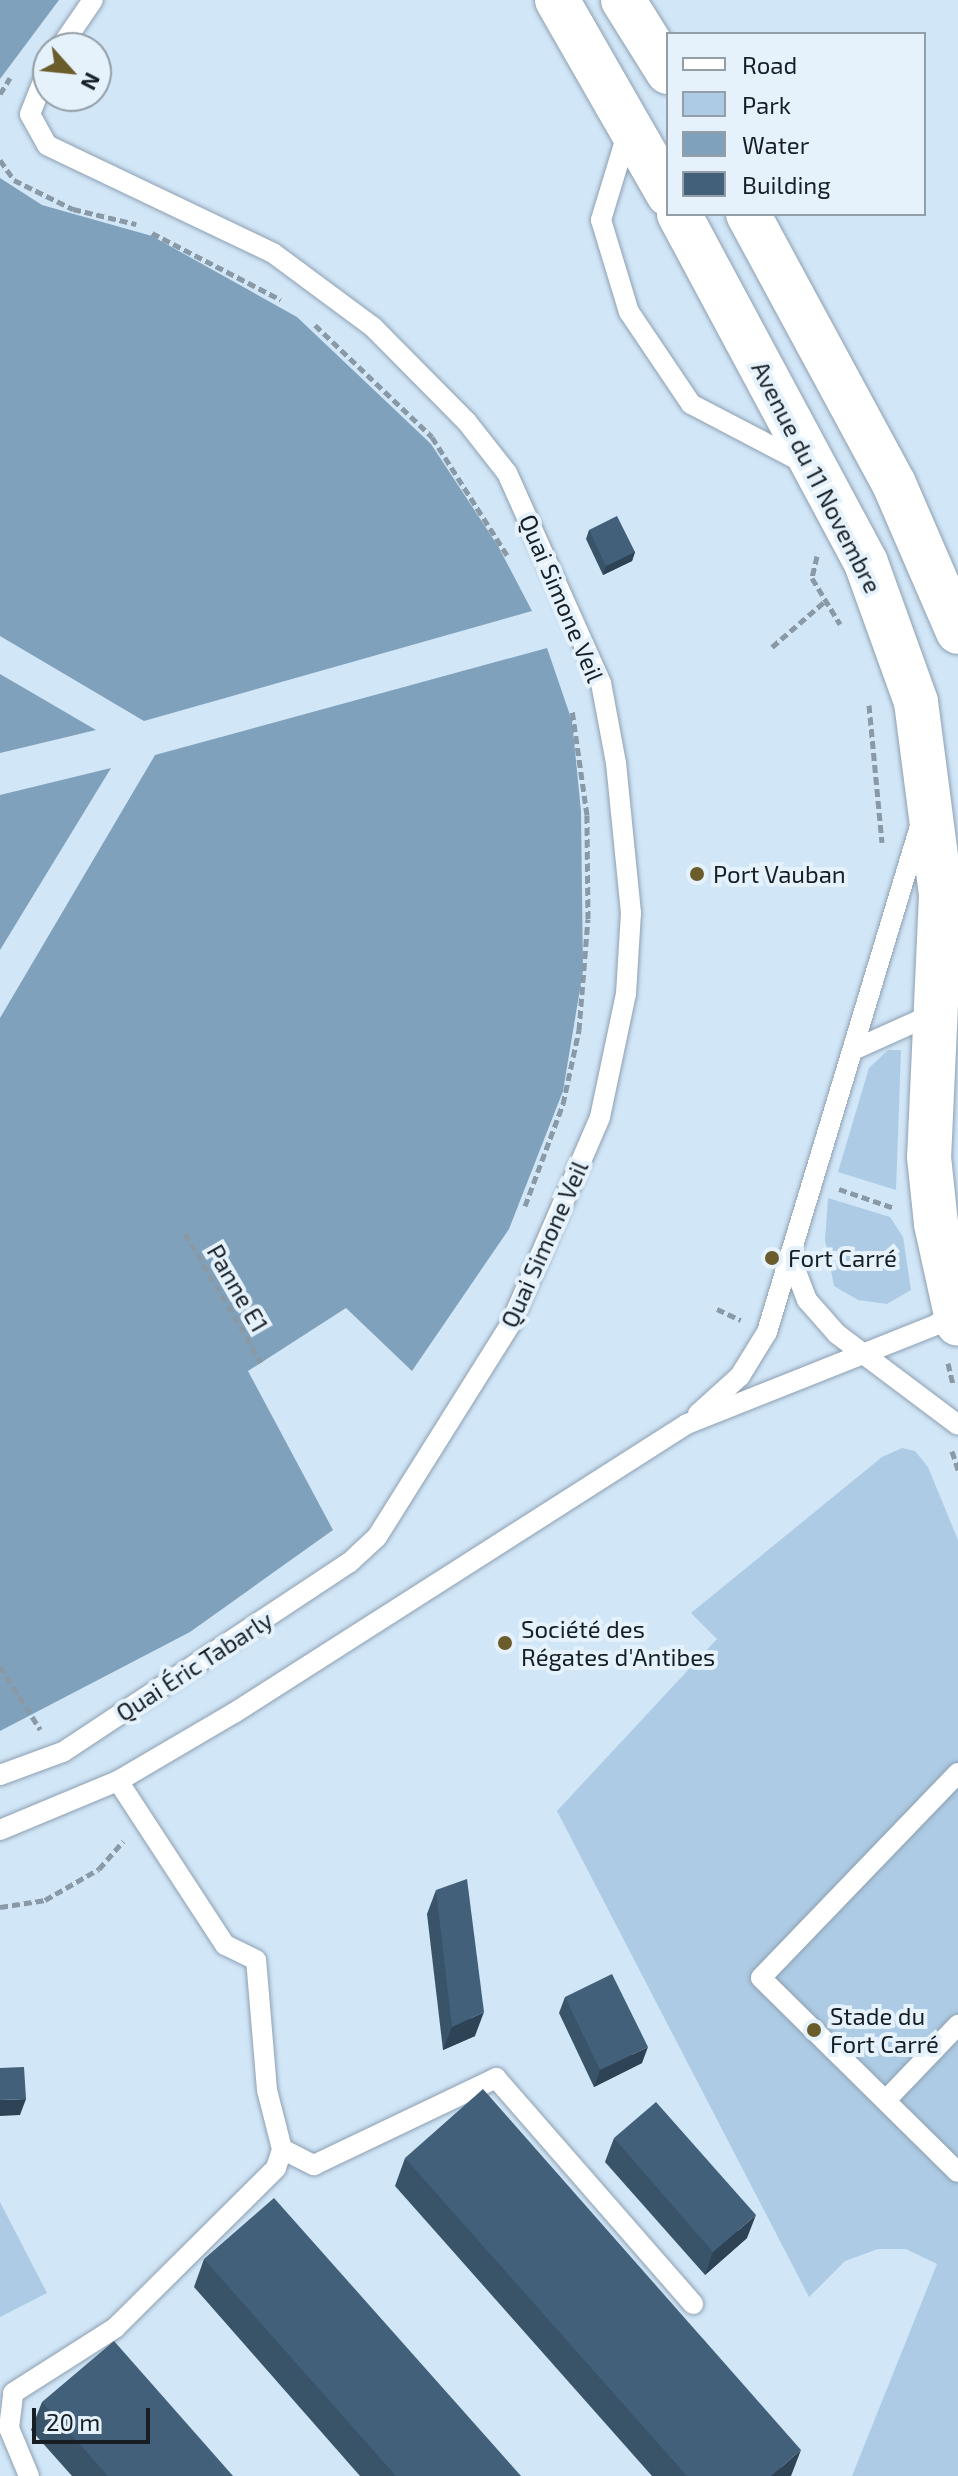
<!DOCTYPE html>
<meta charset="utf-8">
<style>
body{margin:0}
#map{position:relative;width:958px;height:2476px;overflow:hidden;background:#d1e6f7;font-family:"Exo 2",sans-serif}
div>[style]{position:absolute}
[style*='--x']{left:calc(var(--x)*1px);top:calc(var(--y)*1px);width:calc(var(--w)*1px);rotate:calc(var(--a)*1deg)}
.green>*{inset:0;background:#adcbe4}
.water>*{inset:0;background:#80a1bc}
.path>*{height:5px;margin-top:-2.5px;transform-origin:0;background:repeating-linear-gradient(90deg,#8999a6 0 8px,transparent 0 12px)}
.roads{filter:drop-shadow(0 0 2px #8da0b1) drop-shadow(0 0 2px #8da0b1)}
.lane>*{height:20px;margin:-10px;padding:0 10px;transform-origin:10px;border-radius:10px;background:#fff}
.primary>*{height:44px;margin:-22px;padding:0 22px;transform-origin:22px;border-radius:22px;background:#fff}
.wall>*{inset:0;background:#395369}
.shaded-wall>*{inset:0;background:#2e4355}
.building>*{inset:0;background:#42607a}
.dots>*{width:22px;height:22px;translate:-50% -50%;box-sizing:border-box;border:4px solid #e5f2fc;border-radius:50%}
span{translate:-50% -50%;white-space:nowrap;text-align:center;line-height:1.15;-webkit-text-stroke:8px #e5f2fc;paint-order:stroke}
.street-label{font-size:24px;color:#171f25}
.poi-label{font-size:24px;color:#171f25}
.left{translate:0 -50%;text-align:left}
.legend{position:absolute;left:666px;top:32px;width:260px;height:184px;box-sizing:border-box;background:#e5f2fc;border:2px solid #939ea6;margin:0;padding:10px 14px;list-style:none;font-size:24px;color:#171f25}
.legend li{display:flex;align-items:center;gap:16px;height:40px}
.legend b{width:40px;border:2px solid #939ea6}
.north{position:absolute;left:32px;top:32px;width:80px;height:80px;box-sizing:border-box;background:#e5f2fc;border:2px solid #939ea6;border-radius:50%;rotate:117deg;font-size:22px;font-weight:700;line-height:32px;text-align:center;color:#171f25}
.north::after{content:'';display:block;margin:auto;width:28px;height:36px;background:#6b5d2b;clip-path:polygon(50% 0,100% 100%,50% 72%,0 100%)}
.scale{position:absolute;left:32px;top:2408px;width:118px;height:36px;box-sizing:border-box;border:4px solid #171f25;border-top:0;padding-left:10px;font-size:24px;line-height:28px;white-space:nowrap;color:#171f25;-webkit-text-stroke:6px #e5f2fc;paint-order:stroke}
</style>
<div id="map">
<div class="green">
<div style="clip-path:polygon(888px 1050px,901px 1050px,896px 1190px,838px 1172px,869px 1068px)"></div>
<div style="clip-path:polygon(828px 1198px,890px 1217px,903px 1237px,911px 1290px,887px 1304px,858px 1300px,834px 1286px,825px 1240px)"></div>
<div style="clip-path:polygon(902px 1448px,915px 1451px,928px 1467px,958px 1540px,958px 2476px,852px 2476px,937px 2264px,906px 2249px,878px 2249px,845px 2261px,809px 2297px,557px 1811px,717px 1639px,691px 1613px,882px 1457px)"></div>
<div style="clip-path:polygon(0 2202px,47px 2293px,0 2317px)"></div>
</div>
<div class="water">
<div style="clip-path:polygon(0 0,59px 0,0 79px)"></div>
<div style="clip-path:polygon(0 178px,42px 205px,152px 236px,297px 317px,431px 444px,498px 546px,532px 611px,144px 721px,0 636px)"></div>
<div style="clip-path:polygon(547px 648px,572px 721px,581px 811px,583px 971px,563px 1091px,509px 1229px,412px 1371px,346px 1308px,248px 1371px,333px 1530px,190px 1632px,0 1731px,0 1018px,155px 755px)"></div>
<div style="clip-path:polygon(0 674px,96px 730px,0 753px)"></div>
<div style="clip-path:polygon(111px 768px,0 950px,0 795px)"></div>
</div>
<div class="path">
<div style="--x:0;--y:94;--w:19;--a:-58"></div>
<div style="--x:0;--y:160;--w:24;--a:55"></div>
<div style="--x:14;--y:180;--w:66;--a:26.2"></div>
<div style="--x:73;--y:209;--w:65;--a:13.4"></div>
<div style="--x:152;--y:233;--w:145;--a:27.4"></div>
<div style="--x:315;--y:325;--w:162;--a:43.7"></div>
<div style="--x:432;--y:437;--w:140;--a:57.6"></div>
<div style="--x:817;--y:556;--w:23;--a:103"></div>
<div style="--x:812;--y:578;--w:54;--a:58.7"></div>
<div style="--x:772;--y:647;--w:69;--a:-40.9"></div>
<div style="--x:869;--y:705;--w:138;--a:84.6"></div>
<div style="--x:839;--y:1189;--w:58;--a:19.1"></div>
<div style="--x:525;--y:1206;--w:109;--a:-69.6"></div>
<div style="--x:563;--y:1104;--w:76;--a:-77.8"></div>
<div style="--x:579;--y:1030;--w:111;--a:-85.4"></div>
<div style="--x:588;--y:919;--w:104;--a:-90.6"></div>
<div style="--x:587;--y:815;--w:106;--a:-98.1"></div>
<div style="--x:185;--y:1233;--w:150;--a:59.5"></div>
<div style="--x:717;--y:1309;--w:26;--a:25"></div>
<div style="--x:948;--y:1363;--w:22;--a:77"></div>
<div style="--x:952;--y:1451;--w:20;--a:72"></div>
<div style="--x:0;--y:1666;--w:75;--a:57.6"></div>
<div style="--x:0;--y:1907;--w:46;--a:-8.8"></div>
<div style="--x:45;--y:1900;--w:62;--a:-29.9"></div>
<div style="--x:99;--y:1869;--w:37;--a:-49"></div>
</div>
<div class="roads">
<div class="lane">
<div style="--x:60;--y:48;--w:58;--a:-55.5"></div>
<div style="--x:628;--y:131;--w:93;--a:106.9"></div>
<div style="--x:601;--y:220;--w:96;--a:73.1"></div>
<div style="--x:629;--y:312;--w:111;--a:56"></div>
<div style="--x:691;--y:404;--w:127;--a:27.6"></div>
<div style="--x:853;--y:1050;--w:88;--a:-24.2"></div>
<div style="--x:792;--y:1261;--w:42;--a:69"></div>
<div style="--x:807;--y:1300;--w:45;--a:48.6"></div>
<div style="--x:837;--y:1334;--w:151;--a:36.9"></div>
<div style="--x:698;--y:1414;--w:57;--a:-42.1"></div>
<div style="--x:740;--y:1376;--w:52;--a:-58.5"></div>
<div style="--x:767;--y:1332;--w:532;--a:-73.17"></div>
<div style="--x:958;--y:1773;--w:284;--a:133.9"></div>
<div style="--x:761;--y:1978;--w:276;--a:44.6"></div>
<div style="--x:0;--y:1775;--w:67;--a:-20.1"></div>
<div style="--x:63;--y:1752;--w:343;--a:-33.5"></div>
<div style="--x:349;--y:1563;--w:38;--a:-43"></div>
<div style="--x:377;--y:1537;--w:252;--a:-57.9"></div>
<div style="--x:511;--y:1323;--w:224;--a:-66.6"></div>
<div style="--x:600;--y:1117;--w:126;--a:-78.1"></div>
<div style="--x:626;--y:994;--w:81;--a:-86.5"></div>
<div style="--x:631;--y:913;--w:151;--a:-95.7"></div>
<div style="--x:616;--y:763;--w:81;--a:-100.6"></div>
<div style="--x:601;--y:683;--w:230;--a:-114.1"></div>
<div style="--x:507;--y:473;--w:65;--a:-128.1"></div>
<div style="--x:467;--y:422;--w:134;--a:-134.7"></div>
<div style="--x:373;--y:327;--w:124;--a:-143.5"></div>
<div style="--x:273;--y:253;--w:250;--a:-154.5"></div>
<div style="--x:47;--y:145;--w:35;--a:-119"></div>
<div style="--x:30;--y:114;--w:48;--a:-68.2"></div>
<div style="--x:0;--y:1830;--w:128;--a:-22.6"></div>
<div style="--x:118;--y:1781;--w:134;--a:-30.4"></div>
<div style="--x:234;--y:1713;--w:537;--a:-32.54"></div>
<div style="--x:687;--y:1424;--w:268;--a:-21.7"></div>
<div style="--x:936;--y:1325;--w:23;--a:-40"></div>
<div style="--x:887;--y:2099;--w:103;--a:-46.2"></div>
<div style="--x:282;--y:2149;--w:36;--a:27"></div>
<div style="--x:314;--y:2165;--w:202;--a:-25.5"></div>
<div style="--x:496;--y:2078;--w:300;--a:48.9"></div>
<div style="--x:29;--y:2476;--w:52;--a:-112.6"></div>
<div style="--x:9;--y:2428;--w:35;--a:-83"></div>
<div style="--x:13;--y:2393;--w:121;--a:-32.5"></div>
<div style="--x:115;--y:2328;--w:227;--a:-44.8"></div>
<div style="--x:276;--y:2168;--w:20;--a:-72"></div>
<div style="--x:282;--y:2149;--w:61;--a:-104.3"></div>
<div style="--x:267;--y:2090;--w:130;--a:-94.8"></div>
<div style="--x:256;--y:1960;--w:34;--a:-154"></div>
<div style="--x:225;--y:1945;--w:196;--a:-123.1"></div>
</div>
<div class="primary">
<div style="--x:557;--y:0;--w:224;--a:60.2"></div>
<div style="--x:623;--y:0;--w:85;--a:58"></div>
<div style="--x:679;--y:214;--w:396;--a:61.8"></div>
<div style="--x:866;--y:563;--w:148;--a:70.2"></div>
<div style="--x:916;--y:702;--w:195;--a:82.6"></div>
<div style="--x:941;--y:895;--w:262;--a:92.6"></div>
<div style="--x:929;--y:1157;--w:67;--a:84"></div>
<div style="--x:936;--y:1224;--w:102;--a:77.6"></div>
<div style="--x:748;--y:214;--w:307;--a:61.6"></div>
<div style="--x:894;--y:484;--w:161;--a:66.6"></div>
</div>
</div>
<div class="wall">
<div style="clip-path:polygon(589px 530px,635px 552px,632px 561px,603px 575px,586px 539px)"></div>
<div style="clip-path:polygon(436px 1890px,475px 2036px,443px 2050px,427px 1914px)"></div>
<div style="clip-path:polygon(565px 1997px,642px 2063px,594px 2087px,559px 2013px)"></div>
<div style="clip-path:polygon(614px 2138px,747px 2238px,705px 2275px,605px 2162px)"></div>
<div style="clip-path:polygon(405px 2158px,791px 2476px,652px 2476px,395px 2186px)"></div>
<div style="clip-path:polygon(204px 2259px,521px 2476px,360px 2476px,194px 2287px)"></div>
<div style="clip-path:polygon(42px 2402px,233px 2476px,72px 2476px,31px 2430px)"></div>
</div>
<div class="shaded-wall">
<div style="clip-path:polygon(635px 552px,632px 561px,603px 575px,606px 566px)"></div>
<div style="clip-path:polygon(484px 2012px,475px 2036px,443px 2050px,452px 2027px)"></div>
<div style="clip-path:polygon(648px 2047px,642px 2063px,594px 2087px,600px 2070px)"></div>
<div style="clip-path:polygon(26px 2099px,20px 2115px,0 2116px,0 2100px)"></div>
<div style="clip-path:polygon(756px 2215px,747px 2238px,705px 2275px,713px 2252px)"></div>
<div style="clip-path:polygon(801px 2450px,791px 2476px,771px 2476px)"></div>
</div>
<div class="building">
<div style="clip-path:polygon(617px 516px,635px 552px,606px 566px,589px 530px)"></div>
<div style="clip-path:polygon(467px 1879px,484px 2012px,452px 2027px,436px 1890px)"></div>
<div style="clip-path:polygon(612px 1974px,648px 2047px,600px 2070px,565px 1997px)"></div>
<div style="clip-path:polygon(24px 2067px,26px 2099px,0 2100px,0 2068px)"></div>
<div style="clip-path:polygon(483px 2089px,801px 2450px,771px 2476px,687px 2476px,405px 2158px)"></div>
<div style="clip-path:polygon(656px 2102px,756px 2215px,713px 2252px,614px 2138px)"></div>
<div style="clip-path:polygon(274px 2198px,521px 2476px,396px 2476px,204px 2259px)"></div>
<div style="clip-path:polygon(114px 2341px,233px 2476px,108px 2476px,42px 2402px)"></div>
</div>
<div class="dots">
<div style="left:697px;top:874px;background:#6b5d2b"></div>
<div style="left:772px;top:1258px;background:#6b5d2b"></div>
<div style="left:505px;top:1643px;background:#6b5d2b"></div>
<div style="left:814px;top:2030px;background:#6b5d2b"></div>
</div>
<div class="street-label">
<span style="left:817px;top:477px;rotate:63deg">Avenue du 11 Novembre</span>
<span style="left:562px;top:598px;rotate:67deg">Quai Simone Veil</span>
<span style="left:544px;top:1244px;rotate:-66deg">Quai Simone Veil</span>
<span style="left:238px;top:1288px;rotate:60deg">Panne E1</span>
<span style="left:194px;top:1666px;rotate:-33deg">Quai Éric Tabarly</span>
</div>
<div class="poi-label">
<span class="left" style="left:713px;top:874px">Port Vauban</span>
<span class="left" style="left:788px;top:1258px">Fort Carré</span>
<span class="left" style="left:521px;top:1643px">Société des<br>Régates d'Antibes</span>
<span class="left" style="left:830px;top:2030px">Stade du<br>Fort Carré</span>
</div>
<ul class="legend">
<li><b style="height:10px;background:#fff"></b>Road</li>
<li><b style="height:22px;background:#adcbe4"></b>Park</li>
<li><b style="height:22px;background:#80a1bc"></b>Water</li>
<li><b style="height:22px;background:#42607a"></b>Building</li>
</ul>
<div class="north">N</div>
<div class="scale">20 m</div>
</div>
